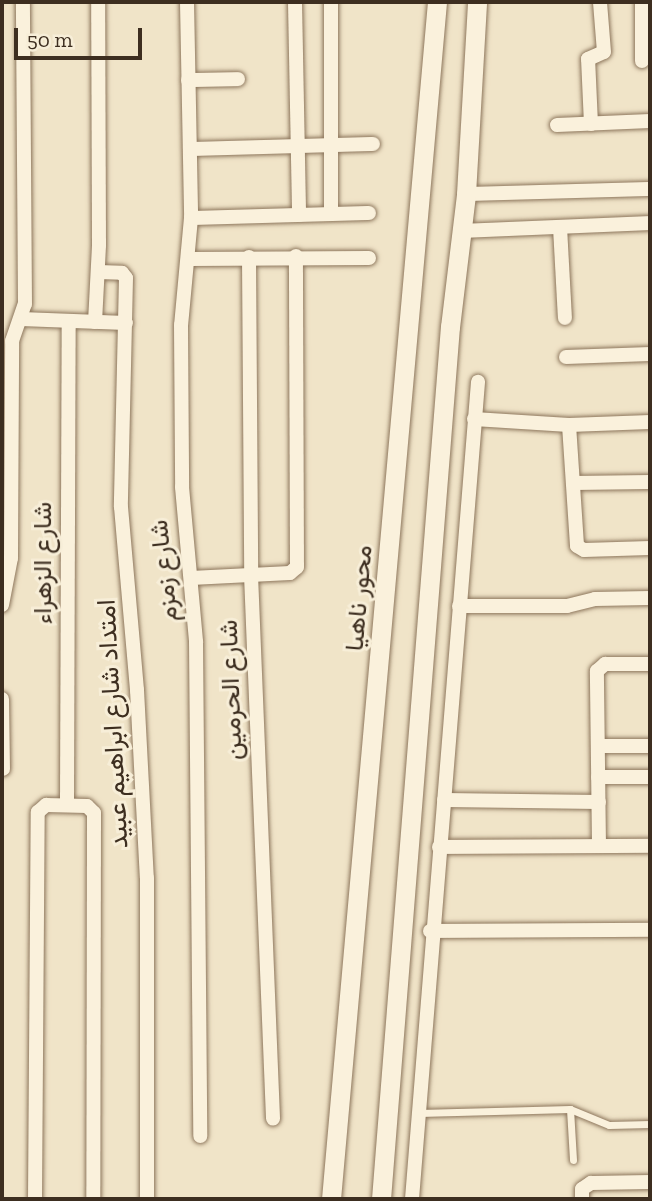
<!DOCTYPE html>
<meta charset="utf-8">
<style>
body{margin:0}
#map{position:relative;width:652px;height:1201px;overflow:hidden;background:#f0e4c8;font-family:"Zilla Slab",Vazirmatn,serif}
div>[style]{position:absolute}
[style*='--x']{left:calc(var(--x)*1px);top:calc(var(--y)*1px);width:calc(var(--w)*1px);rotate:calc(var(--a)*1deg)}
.roads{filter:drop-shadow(0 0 2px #8d765c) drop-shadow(0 0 2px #8d765c)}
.lane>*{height:7px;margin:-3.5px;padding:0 3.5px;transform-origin:3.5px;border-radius:3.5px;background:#faf1dc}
.street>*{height:14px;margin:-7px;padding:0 7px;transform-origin:7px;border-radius:7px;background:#faf1dc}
.secondary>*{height:19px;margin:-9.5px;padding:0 9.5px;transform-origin:9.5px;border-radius:9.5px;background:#faf1dc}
span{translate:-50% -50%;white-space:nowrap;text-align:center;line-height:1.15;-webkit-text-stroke:6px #f7eed8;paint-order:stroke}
.street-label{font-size:26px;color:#3d2e20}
.frame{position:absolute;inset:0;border:4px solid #3d2e20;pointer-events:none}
.scale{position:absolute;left:14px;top:28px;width:128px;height:32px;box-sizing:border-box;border:4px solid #3d2e20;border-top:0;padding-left:9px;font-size:21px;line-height:24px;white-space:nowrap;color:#3d2e20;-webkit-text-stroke:5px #f7eed8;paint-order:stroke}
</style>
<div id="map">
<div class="roads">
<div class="lane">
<div style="--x:570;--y:1109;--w:51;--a:86.6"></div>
<div style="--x:419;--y:1113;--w:151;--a:-1.5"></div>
<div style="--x:570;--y:1109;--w:42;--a:22.3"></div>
<div style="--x:609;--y:1125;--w:41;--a:-1.4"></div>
</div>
<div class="street">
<div style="--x:187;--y:2;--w:216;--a:88.9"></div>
<div style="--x:191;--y:218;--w:107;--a:95.3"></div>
<div style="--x:181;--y:325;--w:162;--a:89.6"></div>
<div style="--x:182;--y:487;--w:156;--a:84.8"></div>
<div style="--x:196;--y:642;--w:494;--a:89.5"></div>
<div style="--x:295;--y:2;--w:213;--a:88.9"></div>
<div style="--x:642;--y:61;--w:59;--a:-90"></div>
<div style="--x:188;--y:80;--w:50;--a:-1.1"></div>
<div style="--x:591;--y:124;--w:65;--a:-92.6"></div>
<div style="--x:588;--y:59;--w:17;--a:-24"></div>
<div style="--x:604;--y:52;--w:50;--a:-94.6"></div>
<div style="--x:557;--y:125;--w:93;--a:-2.5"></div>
<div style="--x:190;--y:149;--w:183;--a:-1.6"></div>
<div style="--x:466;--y:194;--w:184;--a:-1.6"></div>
<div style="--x:331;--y:214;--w:212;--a:-90"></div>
<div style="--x:191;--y:218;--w:178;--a:-1.6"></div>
<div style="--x:560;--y:227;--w:91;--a:86.9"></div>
<div style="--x:462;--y:231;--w:188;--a:-2.4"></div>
<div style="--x:249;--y:257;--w:318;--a:89.6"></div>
<div style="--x:251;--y:575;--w:544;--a:87.68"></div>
<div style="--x:189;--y:259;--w:180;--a:-0.3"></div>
<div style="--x:98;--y:272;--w:24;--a:2"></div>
<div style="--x:122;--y:273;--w:6;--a:51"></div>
<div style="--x:126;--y:278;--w:229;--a:91.3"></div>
<div style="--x:121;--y:507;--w:184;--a:85"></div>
<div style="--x:137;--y:690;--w:188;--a:87"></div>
<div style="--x:147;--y:878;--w:321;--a:90"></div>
<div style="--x:21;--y:319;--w:105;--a:2.2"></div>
<div style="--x:95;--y:322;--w:77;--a:-87"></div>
<div style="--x:99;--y:245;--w:243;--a:-90.2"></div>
<div style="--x:566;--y:357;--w:84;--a:-2"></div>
<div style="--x:474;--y:419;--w:95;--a:3.6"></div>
<div style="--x:569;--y:425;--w:81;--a:-2.1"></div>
<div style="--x:569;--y:425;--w:121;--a:86.2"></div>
<div style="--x:577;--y:546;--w:8;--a:30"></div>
<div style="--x:584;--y:550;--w:66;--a:-1.7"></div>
<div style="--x:573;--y:483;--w:77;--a:-0.7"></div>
<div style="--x:191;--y:578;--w:99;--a:-2.9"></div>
<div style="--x:290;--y:573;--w:9;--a:-41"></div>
<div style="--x:297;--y:567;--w:311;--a:-90.2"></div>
<div style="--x:2;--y:605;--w:48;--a:-79.2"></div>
<div style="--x:11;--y:558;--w:217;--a:-89.7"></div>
<div style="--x:12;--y:341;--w:39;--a:-71"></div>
<div style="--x:25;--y:304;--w:302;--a:-90.4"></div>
<div style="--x:459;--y:606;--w:108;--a:0"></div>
<div style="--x:567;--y:606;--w:29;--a:-14"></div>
<div style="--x:595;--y:599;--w:55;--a:-1"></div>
<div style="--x:2;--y:699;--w:70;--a:89.2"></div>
<div style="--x:598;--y:746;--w:52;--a:0"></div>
<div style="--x:598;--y:777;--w:52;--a:0"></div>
<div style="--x:444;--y:800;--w:155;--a:0.7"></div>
<div style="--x:67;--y:805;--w:484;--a:-89.8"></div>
<div style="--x:599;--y:846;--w:175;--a:-90.7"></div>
<div style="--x:597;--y:671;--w:11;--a:-41"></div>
<div style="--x:605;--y:664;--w:45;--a:0"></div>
<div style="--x:439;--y:847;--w:211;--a:-0.3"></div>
<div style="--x:430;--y:931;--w:220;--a:-0.3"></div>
<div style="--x:35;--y:1199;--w:387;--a:-89.6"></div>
<div style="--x:38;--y:812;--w:11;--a:-41"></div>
<div style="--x:46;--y:805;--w:41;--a:1.4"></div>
<div style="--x:87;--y:806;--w:10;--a:45"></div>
<div style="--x:94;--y:813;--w:386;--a:90.1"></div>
<div style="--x:412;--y:1199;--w:820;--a:-85.38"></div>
<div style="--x:582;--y:1199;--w:10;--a:-90"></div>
<div style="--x:582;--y:1189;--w:11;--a:-34"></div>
<div style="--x:591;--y:1183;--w:59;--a:-1"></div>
</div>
<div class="secondary">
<div style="--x:331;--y:1199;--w:1202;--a:-84.94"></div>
<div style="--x:381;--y:1199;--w:875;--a:-85.48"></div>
<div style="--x:450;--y:327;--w:134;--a:-83.1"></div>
<div style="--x:466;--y:194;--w:192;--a:-86.7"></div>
</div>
</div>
<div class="street-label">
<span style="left:43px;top:563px;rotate:-90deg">شارع الزهراء</span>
<span style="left:164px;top:571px;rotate:-96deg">شارع زمزم</span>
<span style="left:359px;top:598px;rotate:-85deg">محور ناهيا</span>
<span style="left:231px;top:690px;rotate:-92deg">شارع الحرمين</span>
<span style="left:113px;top:724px;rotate:-93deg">امتداد شارع ابراهيم عبيد</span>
</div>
<div class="frame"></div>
<div class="scale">50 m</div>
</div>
